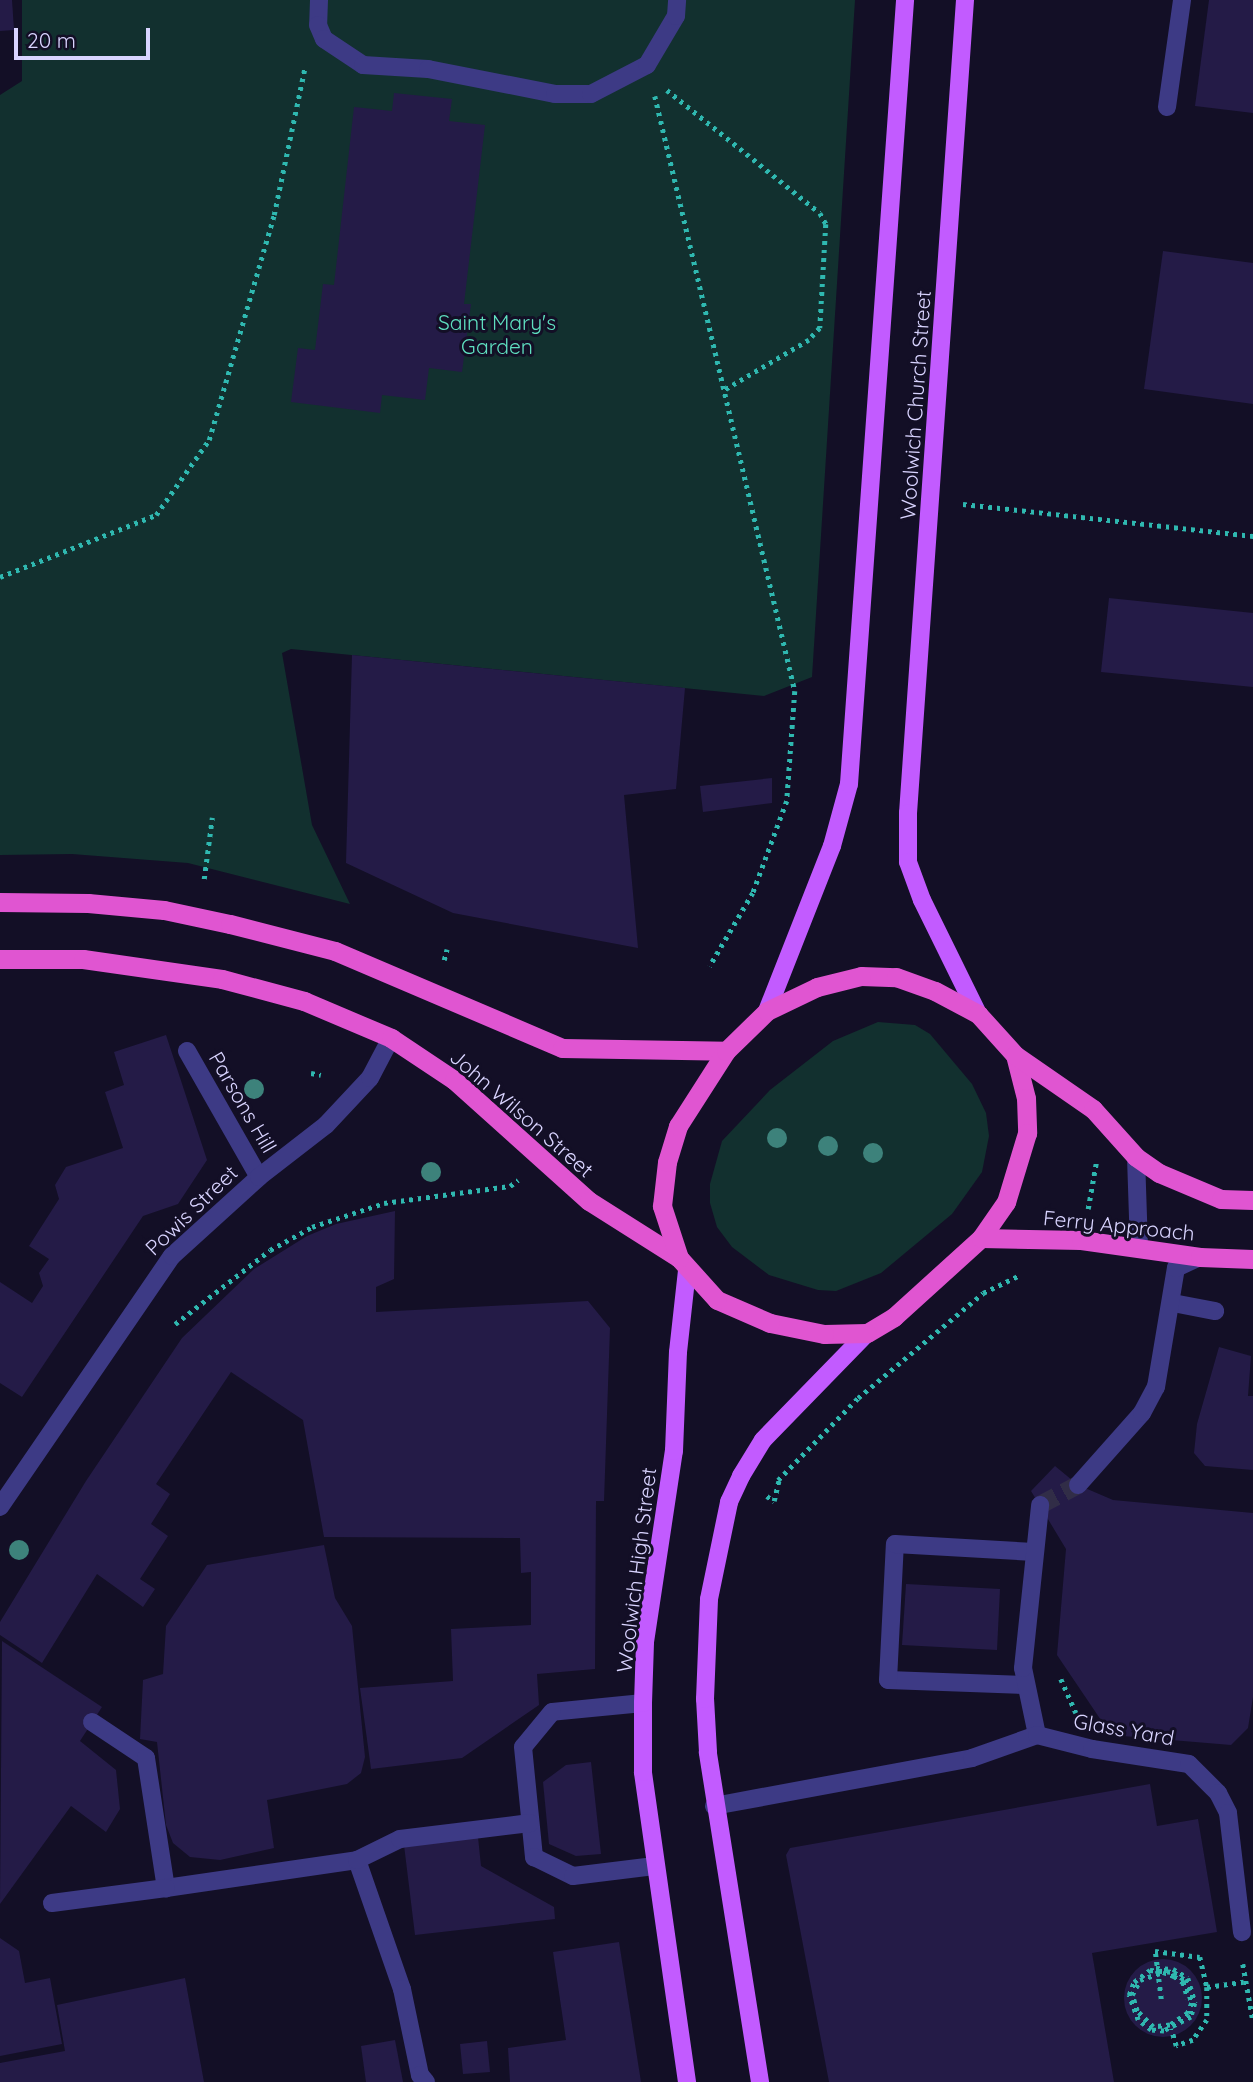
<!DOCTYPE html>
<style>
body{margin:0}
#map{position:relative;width:1253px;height:2082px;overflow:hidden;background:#130f26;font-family:Quicksand,sans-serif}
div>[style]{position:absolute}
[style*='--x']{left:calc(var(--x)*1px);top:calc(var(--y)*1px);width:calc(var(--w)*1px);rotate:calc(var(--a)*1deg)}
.green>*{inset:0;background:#12302f}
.building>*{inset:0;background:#241b47}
.round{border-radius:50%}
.minor-tunnel>*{height:18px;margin-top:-9px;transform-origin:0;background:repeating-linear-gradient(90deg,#312d47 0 18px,transparent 0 27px)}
.path>*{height:4.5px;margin-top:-2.25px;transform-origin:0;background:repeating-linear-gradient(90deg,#2fb8b0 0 3.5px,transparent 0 8.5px)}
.service>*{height:18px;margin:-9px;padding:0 9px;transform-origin:9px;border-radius:9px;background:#3d3a85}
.minor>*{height:18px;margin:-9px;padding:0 9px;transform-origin:9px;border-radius:9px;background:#3d3a85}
.primary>*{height:18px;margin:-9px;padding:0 9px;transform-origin:9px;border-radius:9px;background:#c25bff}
.trunk>*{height:19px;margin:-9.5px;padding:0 9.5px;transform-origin:9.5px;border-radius:9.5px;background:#e055d1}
.trees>*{width:20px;height:20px;margin:-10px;border-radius:50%;background:#3d827b}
span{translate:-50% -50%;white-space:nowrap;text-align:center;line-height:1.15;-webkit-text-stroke:6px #130f26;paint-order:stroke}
.park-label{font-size:21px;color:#5fe0c0}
.street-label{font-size:21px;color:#d9d4ff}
.scale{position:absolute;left:14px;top:28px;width:136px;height:32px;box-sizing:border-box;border:4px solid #d9d4ff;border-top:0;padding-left:9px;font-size:21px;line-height:24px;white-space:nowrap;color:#d9d4ff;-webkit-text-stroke:5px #130f26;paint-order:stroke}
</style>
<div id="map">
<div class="green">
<div style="clip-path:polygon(22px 0,855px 0,812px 677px,764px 696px,291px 649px,282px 653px,312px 825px,350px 904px,188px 863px,72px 854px,0 855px,0 95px,22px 81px)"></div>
<div style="clip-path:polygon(878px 1022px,915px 1025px,930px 1034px,972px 1084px,986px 1113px,989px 1136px,982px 1172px,952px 1214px,881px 1273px,836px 1291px,818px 1290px,769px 1275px,732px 1247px,717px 1227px,710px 1203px,710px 1184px,722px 1141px,770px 1090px,833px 1041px)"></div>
</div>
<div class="building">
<div style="clip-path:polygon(0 0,12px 0,14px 30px,0 31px)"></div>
<div style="clip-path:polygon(1209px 0,1253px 0,1253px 113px,1195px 106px)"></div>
<div style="clip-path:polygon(394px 93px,452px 99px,449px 121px,485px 125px,464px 304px,471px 304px,462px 372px,429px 368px,425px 400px,382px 395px,380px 413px,291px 402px,298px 348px,315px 350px,323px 284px,334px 285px,354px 107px,392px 111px)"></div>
<div style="clip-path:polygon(1163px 251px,1253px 263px,1253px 404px,1144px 389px)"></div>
<div style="clip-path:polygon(1109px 598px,1253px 613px,1253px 687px,1101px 672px)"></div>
<div style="clip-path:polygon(352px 655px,685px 688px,676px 789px,624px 795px,638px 948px,453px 913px,346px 863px)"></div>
<div style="clip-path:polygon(772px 778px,772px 803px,703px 812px,700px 786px)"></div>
<div style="clip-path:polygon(166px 1035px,207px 1160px,178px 1204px,143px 1216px,22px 1397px,0 1383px,0 1282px,32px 1303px,43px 1286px,39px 1273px,49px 1259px,29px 1246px,59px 1199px,55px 1185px,66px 1167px,123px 1148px,105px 1092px,124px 1085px,114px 1052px)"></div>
<div style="clip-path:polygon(395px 1211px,394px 1279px,376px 1287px,376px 1312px,588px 1301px,610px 1328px,604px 1501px,596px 1501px,595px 1669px,537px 1674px,539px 1705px,462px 1758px,371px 1769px,360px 1688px,453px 1681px,451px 1629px,531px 1625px,531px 1572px,521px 1573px,520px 1538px,324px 1537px,303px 1420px,231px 1372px,156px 1484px,170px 1494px,151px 1524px,168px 1536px,140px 1579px,155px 1589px,143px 1607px,97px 1574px,42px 1663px,0 1635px,0 1622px,86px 1481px,182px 1338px,254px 1269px,307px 1236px,336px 1224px)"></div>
<div style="clip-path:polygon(1219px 1347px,1251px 1356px,1248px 1396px,1253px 1396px,1253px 1470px,1205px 1466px,1194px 1453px,1197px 1424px)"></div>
<div style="clip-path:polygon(1055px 1466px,1078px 1485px,1113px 1500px,1253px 1513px,1253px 1697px,1248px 1728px,1231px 1745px,1111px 1735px,1057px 1655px,1066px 1549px,1031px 1491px)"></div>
<div style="clip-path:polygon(324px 1545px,335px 1598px,352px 1626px,365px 1757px,361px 1773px,347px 1784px,267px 1800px,274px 1848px,220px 1860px,190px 1857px,173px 1843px,166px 1825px,157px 1742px,140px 1739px,143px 1680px,163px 1674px,166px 1626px,207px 1565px)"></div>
<div style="clip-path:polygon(906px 1584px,1000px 1589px,997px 1650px,902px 1645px)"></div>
<div style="clip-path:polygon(2px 1641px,102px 1707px,80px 1741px,116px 1770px,120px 1809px,106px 1832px,71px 1806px,0 1904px)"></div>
<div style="clip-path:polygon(591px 1762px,601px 1854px,576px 1856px,549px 1844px,543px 1782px,566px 1765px)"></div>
<div style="clip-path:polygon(1150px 1784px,1157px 1826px,1198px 1819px,1217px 1932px,1092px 1953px,1114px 2082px,829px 2082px,786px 1855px,790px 1848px)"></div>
<div style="clip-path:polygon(478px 1837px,481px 1866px,554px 1907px,555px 1919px,415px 1935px,404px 1845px)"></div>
<div style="clip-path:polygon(0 1938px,19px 1951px,25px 1983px,50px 1978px,62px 2044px,0 2056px)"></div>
<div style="clip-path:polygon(619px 1942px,641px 2082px,510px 2082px,508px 2048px,566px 2040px,553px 1952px)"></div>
<div class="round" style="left:1124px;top:1959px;width:78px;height:78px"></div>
<div style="clip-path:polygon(185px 1978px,204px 2082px,0 2082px,0 2063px,65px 2051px,57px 2005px)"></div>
<div style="clip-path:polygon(395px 2040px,403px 2082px,366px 2082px,361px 2046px)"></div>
<div style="clip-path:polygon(487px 2041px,490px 2072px,463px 2074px,460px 2044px)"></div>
</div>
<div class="minor-tunnel">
<div style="--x:1040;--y:1505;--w:43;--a:-27.8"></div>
</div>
<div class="path">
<div style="--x:667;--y:90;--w:196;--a:38.8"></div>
<div style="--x:820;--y:213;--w:13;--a:61"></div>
<div style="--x:826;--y:224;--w:104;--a:93.3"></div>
<div style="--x:820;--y:328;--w:16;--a:133"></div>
<div style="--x:809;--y:340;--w:100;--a:149.3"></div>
<div style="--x:655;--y:96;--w:611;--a:76.76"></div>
<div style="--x:795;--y:691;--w:110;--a:94.2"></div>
<div style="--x:787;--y:801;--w:98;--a:110.3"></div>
<div style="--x:753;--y:893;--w:85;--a:120.5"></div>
<div style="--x:963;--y:504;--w:292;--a:6.3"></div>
<div style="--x:0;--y:577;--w:168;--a:-21.7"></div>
<div style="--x:156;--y:515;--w:92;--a:-54.8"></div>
<div style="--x:209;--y:440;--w:234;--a:-73.9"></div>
<div style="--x:274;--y:215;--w:152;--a:-78.2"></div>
<div style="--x:204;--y:879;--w:62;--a:-82.5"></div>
<div style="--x:444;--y:960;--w:11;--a:-75"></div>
<div style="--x:311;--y:1073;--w:10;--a:11"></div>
<div style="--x:1088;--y:1209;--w:47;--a:-80.1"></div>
<div style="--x:175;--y:1324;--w:120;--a:-37.9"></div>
<div style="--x:270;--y:1250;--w:48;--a:-28.7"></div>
<div style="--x:312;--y:1227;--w:76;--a:-18.4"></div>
<div style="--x:384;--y:1203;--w:127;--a:-7.7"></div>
<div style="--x:510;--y:1186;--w:10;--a:-37"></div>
<div style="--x:778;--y:1480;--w:115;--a:-45.7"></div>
<div style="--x:858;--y:1398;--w:163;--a:-40"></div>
<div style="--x:983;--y:1293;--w:41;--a:-25.9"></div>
<div style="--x:767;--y:1496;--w:9;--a:36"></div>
<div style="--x:774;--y:1501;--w:22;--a:-77"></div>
<div style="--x:1061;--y:1679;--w:37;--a:66"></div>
<div style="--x:1243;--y:1964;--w:58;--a:80"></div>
<div style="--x:1156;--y:1968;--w:17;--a:3"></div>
<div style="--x:1173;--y:1969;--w:17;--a:31"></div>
<div style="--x:1188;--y:1978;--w:26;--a:74"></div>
<div style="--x:1195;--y:2003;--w:15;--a:106"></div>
<div style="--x:1191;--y:2017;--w:30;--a:153"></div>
<div style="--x:1164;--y:2031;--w:13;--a:-176"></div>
<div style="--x:1151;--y:2030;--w:16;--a:-142"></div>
<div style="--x:1138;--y:2020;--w:27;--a:-110"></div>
<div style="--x:1129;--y:1995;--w:14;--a:-69"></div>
<div style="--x:1134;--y:1982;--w:20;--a:-37"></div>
<div style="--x:1150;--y:1970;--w:24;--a:5"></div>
<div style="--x:1174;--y:1972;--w:14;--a:36"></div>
<div style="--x:1185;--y:1980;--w:24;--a:73"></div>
<div style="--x:1192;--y:2003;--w:11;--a:112"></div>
<div style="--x:1188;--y:2013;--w:22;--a:146"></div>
<div style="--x:1170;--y:2025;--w:17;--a:173"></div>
<div style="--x:1153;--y:2027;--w:23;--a:-135"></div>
<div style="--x:1137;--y:2011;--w:17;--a:-107"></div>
<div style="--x:1132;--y:1995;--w:17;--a:-62"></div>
<div style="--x:1140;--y:1980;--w:24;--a:-19"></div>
<div style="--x:1163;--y:1972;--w:12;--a:20"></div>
<div style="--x:1174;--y:1976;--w:11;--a:34"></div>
<div style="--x:1183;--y:1982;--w:17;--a:73"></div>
<div style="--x:1207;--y:1987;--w:37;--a:-8"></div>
<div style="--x:1161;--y:1999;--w:48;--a:-97.1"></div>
<div style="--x:1155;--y:1951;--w:45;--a:7.6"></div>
<div style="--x:1200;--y:1957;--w:31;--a:77"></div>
<div style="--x:1207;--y:1987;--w:33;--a:90"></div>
<div style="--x:1207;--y:2020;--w:24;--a:125"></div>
<div style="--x:1193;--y:2040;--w:18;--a:161"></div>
<div style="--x:1176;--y:2046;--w:18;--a:-106"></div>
</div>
<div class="service">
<div style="--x:1167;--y:107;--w:108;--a:-82"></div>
<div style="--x:1136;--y:1157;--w:89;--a:88.1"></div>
<div style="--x:1173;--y:1303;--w:43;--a:10.8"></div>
<div style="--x:1026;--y:1685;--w:138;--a:-177.9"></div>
<div style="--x:888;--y:1680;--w:136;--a:-87.1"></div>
<div style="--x:895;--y:1544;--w:139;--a:3.3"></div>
<div style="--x:643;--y:1703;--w:91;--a:174.4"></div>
<div style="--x:552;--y:1712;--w:45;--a:129.6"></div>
<div style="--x:523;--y:1747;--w:111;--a:84.3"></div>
<div style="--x:534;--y:1857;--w:43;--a:26"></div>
<div style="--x:573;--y:1876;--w:82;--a:-7"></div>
<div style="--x:92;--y:1722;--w:65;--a:33.7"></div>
<div style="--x:146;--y:1758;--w:132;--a:81.3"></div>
<div style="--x:166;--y:1888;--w:193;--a:-8.3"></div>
<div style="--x:357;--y:1860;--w:137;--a:70.8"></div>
<div style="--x:402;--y:1989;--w:88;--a:78.2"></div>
<div style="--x:420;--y:2075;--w:9;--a:49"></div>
<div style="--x:357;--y:1860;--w:48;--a:-26"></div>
<div style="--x:400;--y:1839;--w:131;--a:-7"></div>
<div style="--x:52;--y:1903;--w:115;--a:-7.5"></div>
</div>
<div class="minor">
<div style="--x:319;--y:0;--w:25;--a:92"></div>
<div style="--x:318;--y:25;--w:15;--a:67"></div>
<div style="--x:324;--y:39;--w:47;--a:33.7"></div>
<div style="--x:363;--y:65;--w:65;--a:3.5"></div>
<div style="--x:428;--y:69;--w:129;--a:11.1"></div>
<div style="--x:555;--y:94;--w:36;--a:0"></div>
<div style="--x:591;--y:94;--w:63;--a:-27.4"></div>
<div style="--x:647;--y:65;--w:57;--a:-59.4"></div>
<div style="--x:676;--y:16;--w:16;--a:-86"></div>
<div style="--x:187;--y:1051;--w:145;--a:60.3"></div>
<div style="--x:1078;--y:1485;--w:96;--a:-48.4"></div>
<div style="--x:1142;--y:1413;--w:30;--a:-62"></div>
<div style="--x:1156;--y:1387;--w:121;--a:-80.5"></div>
<div style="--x:1176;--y:1268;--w:26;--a:-25"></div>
<div style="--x:0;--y:1507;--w:304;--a:-55.6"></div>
<div style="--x:172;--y:1256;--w:118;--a:-42.2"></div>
<div style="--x:259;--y:1177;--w:85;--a:-37.8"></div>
<div style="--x:326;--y:1125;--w:64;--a:-46.9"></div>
<div style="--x:370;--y:1078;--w:45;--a:-62.3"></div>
<div style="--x:1037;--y:1735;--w:68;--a:-101.8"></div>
<div style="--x:1023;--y:1668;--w:164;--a:-84"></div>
<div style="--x:714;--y:1806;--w:262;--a:-10.5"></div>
<div style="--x:972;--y:1758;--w:69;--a:-19.5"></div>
<div style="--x:1037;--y:1735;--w:57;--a:14.3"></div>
<div style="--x:1092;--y:1749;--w:98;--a:8.8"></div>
<div style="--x:1189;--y:1764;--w:41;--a:45"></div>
<div style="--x:1218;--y:1793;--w:22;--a:63"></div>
<div style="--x:1228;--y:1813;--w:120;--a:83.3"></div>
</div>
<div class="primary">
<div style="--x:965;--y:0;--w:815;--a:94.01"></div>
<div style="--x:908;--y:813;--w:49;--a:90"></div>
<div style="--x:908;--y:862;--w:40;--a:69.8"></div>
<div style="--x:922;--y:900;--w:127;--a:63.8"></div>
<div style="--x:767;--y:1011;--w:177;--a:-68.5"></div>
<div style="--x:832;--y:846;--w:64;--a:-74.7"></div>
<div style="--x:849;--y:784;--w:786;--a:-85.91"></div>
<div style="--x:687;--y:2082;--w:313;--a:-98.1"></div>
<div style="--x:643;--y:1772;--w:69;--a:-90"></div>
<div style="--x:643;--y:1703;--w:61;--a:-88.1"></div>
<div style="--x:645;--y:1642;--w:193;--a:-81.4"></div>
<div style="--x:674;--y:1451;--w:99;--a:-87.7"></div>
<div style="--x:678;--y:1352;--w:81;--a:-83.7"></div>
<div style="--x:760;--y:2082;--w:334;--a:-99"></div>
<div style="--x:708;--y:1752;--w:53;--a:-93.2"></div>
<div style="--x:705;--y:1699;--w:100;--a:-87.7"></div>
<div style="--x:709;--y:1599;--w:99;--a:-78.3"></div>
<div style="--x:729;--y:1502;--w:29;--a:-65"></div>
<div style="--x:741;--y:1476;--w:42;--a:-58.6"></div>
<div style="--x:763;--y:1440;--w:149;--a:-45.8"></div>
</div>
<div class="trunk">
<div style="--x:0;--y:902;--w:88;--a:0.7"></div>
<div style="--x:88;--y:903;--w:76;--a:5.3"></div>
<div style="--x:164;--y:910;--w:67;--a:12"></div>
<div style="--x:230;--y:924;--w:108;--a:14.4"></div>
<div style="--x:335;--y:951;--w:247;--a:23.1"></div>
<div style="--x:562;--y:1048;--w:164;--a:1"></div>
<div style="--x:0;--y:959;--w:83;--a:0"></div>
<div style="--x:83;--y:959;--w:140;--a:8.2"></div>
<div style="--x:222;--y:979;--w:85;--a:15"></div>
<div style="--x:304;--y:1001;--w:95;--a:23"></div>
<div style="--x:391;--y:1038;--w:76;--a:33.7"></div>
<div style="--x:454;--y:1080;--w:181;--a:41.9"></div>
<div style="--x:589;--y:1201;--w:107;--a:32.3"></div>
<div style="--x:861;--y:976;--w:35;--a:2"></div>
<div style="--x:896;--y:977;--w:41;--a:19.7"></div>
<div style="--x:935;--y:991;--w:49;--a:28.1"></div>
<div style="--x:978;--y:1014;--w:55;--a:47.9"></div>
<div style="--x:1015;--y:1055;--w:44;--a:75.7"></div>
<div style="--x:1026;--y:1098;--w:35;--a:88"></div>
<div style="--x:1027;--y:1133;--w:72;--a:106.9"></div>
<div style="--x:1006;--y:1202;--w:44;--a:124.8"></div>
<div style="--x:981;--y:1238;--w:118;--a:137.8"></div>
<div style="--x:894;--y:1317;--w:31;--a:149"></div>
<div style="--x:867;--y:1333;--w:43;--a:178.7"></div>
<div style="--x:824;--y:1334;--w:55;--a:-168.5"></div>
<div style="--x:770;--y:1323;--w:58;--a:-156.5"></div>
<div style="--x:717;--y:1300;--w:57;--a:-132.1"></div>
<div style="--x:679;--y:1258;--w:55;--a:-108.1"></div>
<div style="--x:662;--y:1206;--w:44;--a:-83.5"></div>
<div style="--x:667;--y:1162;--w:38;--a:-73"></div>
<div style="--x:678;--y:1126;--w:89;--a:-57.4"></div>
<div style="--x:726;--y:1051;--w:57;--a:-44.3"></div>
<div style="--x:767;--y:1011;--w:55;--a:-25.6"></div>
<div style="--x:817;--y:987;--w:45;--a:-14"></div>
<div style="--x:1015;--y:1055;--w:95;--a:34.7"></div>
<div style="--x:1093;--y:1109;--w:64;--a:48.1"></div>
<div style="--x:1136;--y:1157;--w:28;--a:35"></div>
<div style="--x:1159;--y:1173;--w:67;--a:22.8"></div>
<div style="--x:1221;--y:1199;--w:32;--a:2"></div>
<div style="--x:981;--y:1238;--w:100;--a:1.1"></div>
<div style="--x:1081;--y:1240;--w:120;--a:8.1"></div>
<div style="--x:1200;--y:1257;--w:53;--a:2.2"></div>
</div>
<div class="trees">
<div style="left:254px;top:1089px"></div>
<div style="left:777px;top:1138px"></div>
<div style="left:828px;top:1146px"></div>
<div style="left:873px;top:1153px"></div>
<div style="left:431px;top:1172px"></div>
<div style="left:19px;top:1550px"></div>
</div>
<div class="park-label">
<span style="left:497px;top:334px">Saint Mary's<br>Garden</span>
</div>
<div class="street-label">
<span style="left:915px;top:405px;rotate:-86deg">Woolwich Church Street</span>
<span style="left:243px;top:1102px;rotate:60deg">Parsons Hill</span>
<span style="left:522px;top:1113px;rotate:41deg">John Wilson Street</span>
<span style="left:191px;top:1210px;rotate:-44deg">Powis Street</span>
<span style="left:1119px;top:1225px;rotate:6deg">Ferry Approach</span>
<span style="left:636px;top:1570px;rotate:-83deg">Woolwich High Street</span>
<span style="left:1124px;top:1729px;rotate:10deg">Glass Yard</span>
</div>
<div class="scale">20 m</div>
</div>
